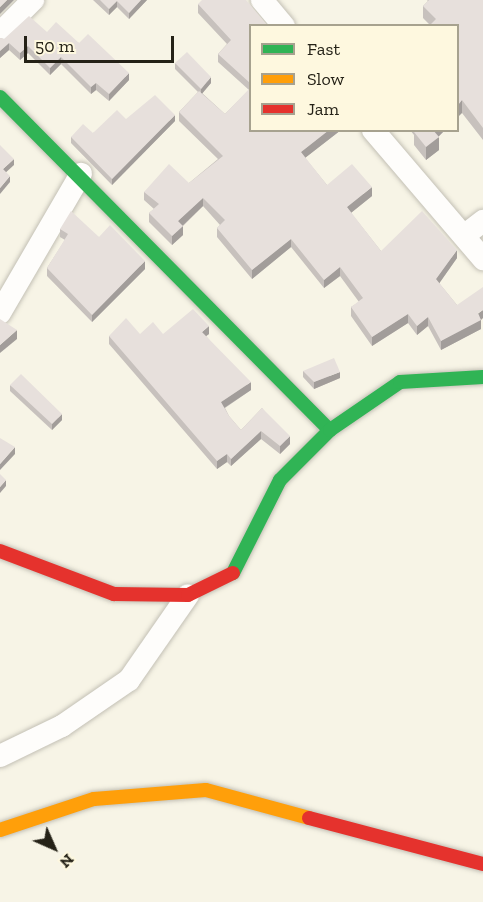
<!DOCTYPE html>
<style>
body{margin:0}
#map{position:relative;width:483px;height:902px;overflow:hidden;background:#f7f4e6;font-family:"Zilla Slab",serif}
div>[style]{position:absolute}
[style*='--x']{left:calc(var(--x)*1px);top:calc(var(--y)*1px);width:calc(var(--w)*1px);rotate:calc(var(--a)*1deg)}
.roads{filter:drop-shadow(0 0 2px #c3c0b5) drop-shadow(0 0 2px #c3c0b5)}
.street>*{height:22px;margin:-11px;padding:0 11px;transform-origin:11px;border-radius:11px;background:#fefdfb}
.fast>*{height:14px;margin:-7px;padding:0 7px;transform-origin:7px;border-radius:7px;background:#30b455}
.slow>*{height:14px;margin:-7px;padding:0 7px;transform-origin:7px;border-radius:7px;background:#ff9f0a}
.jam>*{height:14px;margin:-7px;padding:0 7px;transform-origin:7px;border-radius:7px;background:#e5322d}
.wall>*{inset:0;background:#c7c1bd}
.shaded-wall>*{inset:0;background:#a29d9a}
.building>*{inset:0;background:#e7e0dc}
span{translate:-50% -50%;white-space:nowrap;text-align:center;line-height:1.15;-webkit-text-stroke:5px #fef8df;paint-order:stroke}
.legend{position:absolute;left:249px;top:24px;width:210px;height:108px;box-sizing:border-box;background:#fef8df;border:2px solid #a7a28f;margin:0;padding:8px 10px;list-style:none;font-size:18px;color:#252217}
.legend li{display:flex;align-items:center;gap:12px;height:30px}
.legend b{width:30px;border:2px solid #a7a28f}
.north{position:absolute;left:24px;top:818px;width:60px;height:60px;-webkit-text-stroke:4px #fef8df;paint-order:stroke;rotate:135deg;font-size:16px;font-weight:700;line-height:24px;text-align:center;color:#252217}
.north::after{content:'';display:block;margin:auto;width:21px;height:27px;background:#252217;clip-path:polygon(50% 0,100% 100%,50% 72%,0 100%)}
.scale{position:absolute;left:24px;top:36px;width:150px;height:27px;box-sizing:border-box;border:3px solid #252217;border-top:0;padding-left:8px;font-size:18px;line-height:21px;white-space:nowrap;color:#252217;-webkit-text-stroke:4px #fef8df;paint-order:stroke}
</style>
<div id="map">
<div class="roads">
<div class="street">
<div style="--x:262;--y:0;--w:34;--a:50"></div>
<div style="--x:0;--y:33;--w:47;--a:-45"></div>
<div style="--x:373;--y:130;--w:170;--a:49.5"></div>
<div style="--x:465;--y:235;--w:23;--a:-38"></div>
<div style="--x:0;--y:313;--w:161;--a:-59.8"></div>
<div style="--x:0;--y:756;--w:69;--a:-25.8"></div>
<div style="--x:62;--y:726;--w:81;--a:-34.5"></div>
<div style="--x:129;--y:680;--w:103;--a:-55.2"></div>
</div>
<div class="fast">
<div style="--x:0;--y:97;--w:469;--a:45.3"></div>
<div style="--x:233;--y:573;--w:104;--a:-63.2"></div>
<div style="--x:280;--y:480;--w:71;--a:-45"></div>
<div style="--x:330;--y:430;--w:85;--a:-34.4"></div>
<div style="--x:400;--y:382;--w:83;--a:-3.4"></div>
</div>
<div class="slow">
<div style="--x:0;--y:830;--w:99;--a:-18.3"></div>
<div style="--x:94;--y:799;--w:112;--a:-4.6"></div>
<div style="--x:206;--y:790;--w:107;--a:15.2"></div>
</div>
<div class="jam">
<div style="--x:0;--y:551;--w:122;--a:20.7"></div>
<div style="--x:114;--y:594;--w:74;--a:0.8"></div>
<div style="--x:188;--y:595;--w:50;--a:-26.1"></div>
<div style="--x:309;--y:818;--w:180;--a:14.8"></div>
</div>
</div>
<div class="wall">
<div style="clip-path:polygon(93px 0,147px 0,129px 19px,117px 7px,109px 15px)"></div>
<div style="clip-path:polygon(427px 0,483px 0,483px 140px,462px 113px,430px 25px,423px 18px,423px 6px,428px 1px)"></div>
<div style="clip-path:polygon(198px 4px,250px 26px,250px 130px,341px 130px,305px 158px,327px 185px,372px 196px,351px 213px,381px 251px,457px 258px,439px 283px,457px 305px,481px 320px,481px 329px,441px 350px,428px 326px,417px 335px,408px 323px,372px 346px,351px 316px,351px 307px,359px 302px,340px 276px,324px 288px,291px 247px,252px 279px,217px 237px,217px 228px,220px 225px,203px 206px,183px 226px,183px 235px,172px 245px,149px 222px,149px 213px,154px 209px,144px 200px,144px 192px,189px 183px,218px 159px,179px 121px,179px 112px,198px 92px,175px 69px,175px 63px,211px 83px,202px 93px,225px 114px,249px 90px,218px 62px,218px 54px,227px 44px,198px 13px)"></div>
<div style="clip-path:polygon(47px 32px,79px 43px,129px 80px,109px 101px,96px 90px,91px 94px,61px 64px,50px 75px,28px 53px,20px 60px,9px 50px,0 58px,0 38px,4px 39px)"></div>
<div style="clip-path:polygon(126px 119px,175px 121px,112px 185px,71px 143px,71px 137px,93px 133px)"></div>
<div style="clip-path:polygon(410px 130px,445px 130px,438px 137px,439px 150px,426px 160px,414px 145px,414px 135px)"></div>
<div style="clip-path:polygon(60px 229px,99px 237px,145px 269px,92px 322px,47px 276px,47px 268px,65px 240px,60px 237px)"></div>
<div style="clip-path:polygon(140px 334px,209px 334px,206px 336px,251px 390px,225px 408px,229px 416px,241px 430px,262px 408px,290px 444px,280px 454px,261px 439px,231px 466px,227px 462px,217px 469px,109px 344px,109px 336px)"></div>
<div style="clip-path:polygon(303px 371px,340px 378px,314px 389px,303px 377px)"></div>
<div style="clip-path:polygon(10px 385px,62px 420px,52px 430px,10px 391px)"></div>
</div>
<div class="shaded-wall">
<div style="clip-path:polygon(7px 0,14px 0,0 14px,0 7px)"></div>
<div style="clip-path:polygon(141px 0,147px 0,129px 19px,129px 13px)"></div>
<div style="clip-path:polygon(117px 1px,117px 7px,109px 15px,109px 9px)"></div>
<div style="clip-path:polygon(9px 43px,9px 50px,0 58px,0 51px)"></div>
<div style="clip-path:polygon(28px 46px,28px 53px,20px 60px,20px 53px)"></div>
<div style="clip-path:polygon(61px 57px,61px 64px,50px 75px,50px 68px)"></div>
<div style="clip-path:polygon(129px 73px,129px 80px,109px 101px,109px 94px)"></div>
<div style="clip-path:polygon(211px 77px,211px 83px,201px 95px,201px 89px)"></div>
<div style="clip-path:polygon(96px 83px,96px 90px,91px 94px,91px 87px)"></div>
<div style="clip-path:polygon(462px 100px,462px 113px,458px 117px,458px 105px)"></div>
<div style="clip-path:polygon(175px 115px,175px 121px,112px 185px,112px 179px)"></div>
<div style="clip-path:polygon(329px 130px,341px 130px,301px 161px,301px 152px)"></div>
<div style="clip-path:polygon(433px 130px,445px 130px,436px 139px,439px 137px,439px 150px,426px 160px,426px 147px)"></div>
<div style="clip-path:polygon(14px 159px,14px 165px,3px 175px,3px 169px)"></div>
<div style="clip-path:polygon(10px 176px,10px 182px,0 194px,0 188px)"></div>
<div style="clip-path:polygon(372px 187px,372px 196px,347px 216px,347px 207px)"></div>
<div style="clip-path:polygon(203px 198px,203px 206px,178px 230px,178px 221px)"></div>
<div style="clip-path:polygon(183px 226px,183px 235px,172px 245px,172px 236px)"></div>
<div style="clip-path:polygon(291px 239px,291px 247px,252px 279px,252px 270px)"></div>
<div style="clip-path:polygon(457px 250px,457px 258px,436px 288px,436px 279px)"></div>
<div style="clip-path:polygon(145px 261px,145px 269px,92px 322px,92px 315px)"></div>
<div style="clip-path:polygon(340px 267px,340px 276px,324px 288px,324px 280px)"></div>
<div style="clip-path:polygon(483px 310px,483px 318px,481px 320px,481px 329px,441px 350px,441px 341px)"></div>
<div style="clip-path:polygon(408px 314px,408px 323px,372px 346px,372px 337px)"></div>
<div style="clip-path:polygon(428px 317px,428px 326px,417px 335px,417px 326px)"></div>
<div style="clip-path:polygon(209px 326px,209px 334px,202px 339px,202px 332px)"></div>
<div style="clip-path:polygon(17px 330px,17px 339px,0 353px,0 345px)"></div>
<div style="clip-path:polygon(340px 372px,340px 378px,314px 389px,314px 382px)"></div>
<div style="clip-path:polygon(251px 382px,251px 390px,221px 410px,221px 402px)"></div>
<div style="clip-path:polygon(62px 414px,62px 420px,52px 430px,52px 424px)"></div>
<div style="clip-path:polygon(261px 431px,261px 439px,231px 466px,231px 459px)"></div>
<div style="clip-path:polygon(290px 436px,290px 444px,280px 454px,280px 446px)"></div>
<div style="clip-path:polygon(15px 447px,15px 454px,0 470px,0 464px)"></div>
<div style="clip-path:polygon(227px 454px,227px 462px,217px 469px,217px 461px)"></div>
<div style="clip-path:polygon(6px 480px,6px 486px,0 493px,0 487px)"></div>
</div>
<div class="building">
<div style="clip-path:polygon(0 0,7px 0,0 7px)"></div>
<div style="clip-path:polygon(100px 0,141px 0,129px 13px,117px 1px,109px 9px)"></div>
<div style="clip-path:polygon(202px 0,246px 0,268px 26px,250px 26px,250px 83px,218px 54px,231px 40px,198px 4px)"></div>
<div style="clip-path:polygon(429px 0,483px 0,483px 128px,462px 100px,458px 105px,458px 26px,429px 26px,436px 19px,423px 6px)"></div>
<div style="clip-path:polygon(29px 16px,47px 32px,56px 22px,79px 43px,88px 34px,129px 73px,109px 94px,96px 83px,91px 87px,61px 57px,50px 68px,28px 46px,20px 53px,9px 43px,0 51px,0 38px,4px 39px)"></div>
<div style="clip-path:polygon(187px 52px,211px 77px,201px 89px,175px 63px)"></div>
<div style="clip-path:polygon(250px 88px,250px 130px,329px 130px,301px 152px,327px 185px,352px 164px,372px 187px,347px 207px,381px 251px,422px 211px,457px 250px,436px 279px,457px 305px,483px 287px,483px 310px,478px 313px,481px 320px,441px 341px,428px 317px,417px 326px,408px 314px,372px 337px,351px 307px,363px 298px,340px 267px,324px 280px,291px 239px,252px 270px,217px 228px,225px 220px,203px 198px,178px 221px,183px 226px,172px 236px,149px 213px,159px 204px,144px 192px,169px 164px,189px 183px,223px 156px,179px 112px,199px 91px,225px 114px)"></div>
<div style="clip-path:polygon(155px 95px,175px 115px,112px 179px,71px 137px,83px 124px,93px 133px,117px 110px,126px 119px)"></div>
<div style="clip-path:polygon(416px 130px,433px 130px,439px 137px,426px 147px,414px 132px)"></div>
<div style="clip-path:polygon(0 145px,14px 159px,3px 169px,10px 176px,0 188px)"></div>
<div style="clip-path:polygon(71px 211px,99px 237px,110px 225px,145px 261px,92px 315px,47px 268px,68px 234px,60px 229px)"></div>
<div style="clip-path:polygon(193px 309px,209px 326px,202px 332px,251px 382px,221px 402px,229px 416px,241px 430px,262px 408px,290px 436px,280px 446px,261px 431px,231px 459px,227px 454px,217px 461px,109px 336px,126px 318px,140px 334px,153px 322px,163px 334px)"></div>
<div style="clip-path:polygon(0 319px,17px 330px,0 345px)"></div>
<div style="clip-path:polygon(334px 358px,340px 372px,314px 382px,303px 371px)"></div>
<div style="clip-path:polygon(21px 374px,62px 414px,52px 424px,10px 385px)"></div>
<div style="clip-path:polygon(0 438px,15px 447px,0 464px)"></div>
<div style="clip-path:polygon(0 474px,6px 480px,0 487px)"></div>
</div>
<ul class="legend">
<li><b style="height:8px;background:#30b455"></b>Fast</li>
<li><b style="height:8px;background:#ff9f0a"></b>Slow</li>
<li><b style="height:8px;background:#e5322d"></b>Jam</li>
</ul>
<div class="north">N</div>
<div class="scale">50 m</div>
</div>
